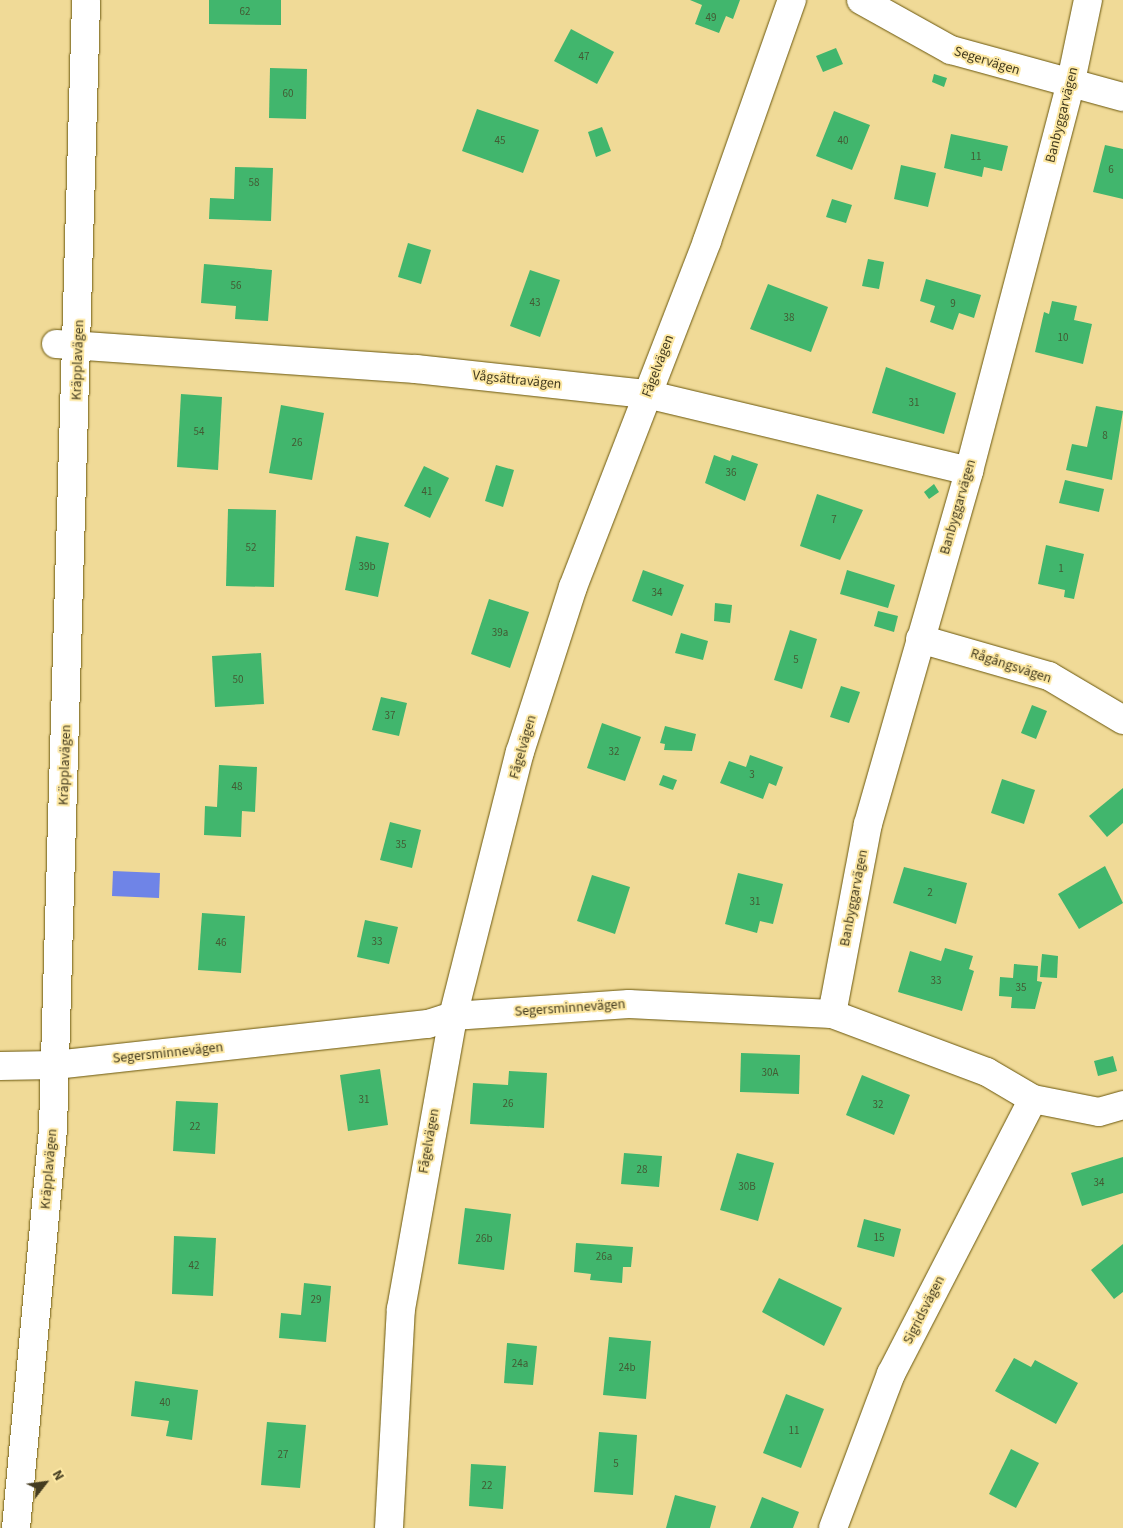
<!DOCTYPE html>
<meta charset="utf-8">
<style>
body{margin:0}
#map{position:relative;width:1123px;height:1528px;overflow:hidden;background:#f0da97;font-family:"Source Sans 3",sans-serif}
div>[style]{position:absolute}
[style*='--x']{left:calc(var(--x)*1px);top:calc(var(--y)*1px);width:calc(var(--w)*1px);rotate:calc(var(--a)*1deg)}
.water>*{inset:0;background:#6f84e7}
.building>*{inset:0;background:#41b66d}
.roads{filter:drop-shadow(0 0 1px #6a570d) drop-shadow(0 0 1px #6a570d)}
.minor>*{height:28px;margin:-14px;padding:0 14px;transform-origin:14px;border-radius:14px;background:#fff}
span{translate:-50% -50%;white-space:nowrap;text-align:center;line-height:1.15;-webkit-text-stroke:4px #fde8a3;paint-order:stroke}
.number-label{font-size:11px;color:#435a33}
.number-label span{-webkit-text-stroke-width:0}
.street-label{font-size:14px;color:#443c20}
.north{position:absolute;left:20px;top:1458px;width:50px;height:50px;-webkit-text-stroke:4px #fde8a3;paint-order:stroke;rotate:60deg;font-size:14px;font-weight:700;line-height:20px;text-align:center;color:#443c20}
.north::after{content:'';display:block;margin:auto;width:18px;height:22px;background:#443c20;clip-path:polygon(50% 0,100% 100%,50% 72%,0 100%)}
</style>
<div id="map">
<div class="water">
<div style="clip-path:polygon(113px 871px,160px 873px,159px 898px,112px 896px)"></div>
</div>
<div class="building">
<div style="clip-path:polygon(209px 0,281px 0,281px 25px,209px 24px)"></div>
<div style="clip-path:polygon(690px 0,740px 0,733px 19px,726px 16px,719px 33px,695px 24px,702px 5px)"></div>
<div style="clip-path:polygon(571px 29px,614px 52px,597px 84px,554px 61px)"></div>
<div style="clip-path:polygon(836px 48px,843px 64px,823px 72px,816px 56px)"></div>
<div style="clip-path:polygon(270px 68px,307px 69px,306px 119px,269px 118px)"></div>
<div style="clip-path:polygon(934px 74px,947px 78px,944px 87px,932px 82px)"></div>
<div style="clip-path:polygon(477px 109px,539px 130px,523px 173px,462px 151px)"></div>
<div style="clip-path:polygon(834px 111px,870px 125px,852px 170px,816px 156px)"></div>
<div style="clip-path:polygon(602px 127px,611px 151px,596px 157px,588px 132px)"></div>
<div style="clip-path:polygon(951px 134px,1008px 146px,1002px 171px,984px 167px,982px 177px,944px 168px)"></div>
<div style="clip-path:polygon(1105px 145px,1123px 149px,1123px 199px,1093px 192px)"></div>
<div style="clip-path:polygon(901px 165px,936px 173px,928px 207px,894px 199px)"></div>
<div style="clip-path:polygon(235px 167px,273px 168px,271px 221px,209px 219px,210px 198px,234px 199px)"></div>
<div style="clip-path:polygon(832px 199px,852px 205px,846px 223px,826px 217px)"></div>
<div style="clip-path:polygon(408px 243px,431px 250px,421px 284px,398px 277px)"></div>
<div style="clip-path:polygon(868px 259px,884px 262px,879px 289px,862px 286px)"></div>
<div style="clip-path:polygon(204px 264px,272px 270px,268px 321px,235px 319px,236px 306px,201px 303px)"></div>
<div style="clip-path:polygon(530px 270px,560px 280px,540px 337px,510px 326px)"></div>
<div style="clip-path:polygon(926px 279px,981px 295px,974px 318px,959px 313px,953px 330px,930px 322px,935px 306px,920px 301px)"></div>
<div style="clip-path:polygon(768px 284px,828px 307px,811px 352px,750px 329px)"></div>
<div style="clip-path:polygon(1052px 301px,1077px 306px,1074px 320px,1092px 324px,1083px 364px,1035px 352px,1044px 312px,1049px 314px)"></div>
<div style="clip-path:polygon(886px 367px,956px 393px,944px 434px,872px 413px)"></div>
<div style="clip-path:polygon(181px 394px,222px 397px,218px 470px,177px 467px)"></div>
<div style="clip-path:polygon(281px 405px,324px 413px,312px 480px,269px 473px)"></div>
<div style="clip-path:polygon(1096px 406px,1123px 411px,1112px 480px,1066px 470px,1072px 444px,1087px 447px)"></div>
<div style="clip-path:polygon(714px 455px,730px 461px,732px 455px,758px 464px,745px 501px,705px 483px)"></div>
<div style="clip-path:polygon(496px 465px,514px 470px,503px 507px,485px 501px)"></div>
<div style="clip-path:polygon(424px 466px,449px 478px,430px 518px,404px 506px)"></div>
<div style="clip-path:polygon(1065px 480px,1104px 489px,1099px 512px,1059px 503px)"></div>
<div style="clip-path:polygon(934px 484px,939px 492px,929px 499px,924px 492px)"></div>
<div style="clip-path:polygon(817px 494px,863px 510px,840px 560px,800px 546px)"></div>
<div style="clip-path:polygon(228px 509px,276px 510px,274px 587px,226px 586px)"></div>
<div style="clip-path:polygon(356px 536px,389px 543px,378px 597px,345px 590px)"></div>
<div style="clip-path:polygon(1046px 545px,1084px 554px,1074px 599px,1064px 597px,1065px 590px,1038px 584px)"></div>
<div style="clip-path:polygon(643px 570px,684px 585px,672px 616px,632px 601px)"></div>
<div style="clip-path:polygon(847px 570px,895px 585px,888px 608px,840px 594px)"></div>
<div style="clip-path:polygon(489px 599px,529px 612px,510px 668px,471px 654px)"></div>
<div style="clip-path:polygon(715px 603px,732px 605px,730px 623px,714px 621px)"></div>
<div style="clip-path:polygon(878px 611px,898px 616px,894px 632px,874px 626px)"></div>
<div style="clip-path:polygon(790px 630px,817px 639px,802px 689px,774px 680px)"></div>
<div style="clip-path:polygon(681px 633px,708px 641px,703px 660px,675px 653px)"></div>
<div style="clip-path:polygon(261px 653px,264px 704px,215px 707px,212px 656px)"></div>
<div style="clip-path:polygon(841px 686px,860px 692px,849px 723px,830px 717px)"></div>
<div style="clip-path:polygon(381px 697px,407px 703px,399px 736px,372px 730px)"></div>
<div style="clip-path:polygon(1032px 705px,1047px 711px,1036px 739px,1021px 733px)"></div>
<div style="clip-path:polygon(602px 723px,641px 737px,625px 781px,587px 768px)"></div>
<div style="clip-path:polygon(665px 726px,696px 734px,692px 751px,664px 750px,665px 744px,660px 743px)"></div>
<div style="clip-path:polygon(750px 755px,783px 767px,776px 786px,769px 783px,763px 799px,720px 783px,729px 761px,746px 767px)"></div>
<div style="clip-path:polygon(219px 765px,257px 767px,255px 812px,242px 811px,241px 837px,204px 835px,205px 806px,217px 807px)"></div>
<div style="clip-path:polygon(663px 775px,677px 780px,673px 790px,659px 785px)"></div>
<div style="clip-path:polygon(1002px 779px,1035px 790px,1024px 824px,991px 813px)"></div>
<div style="clip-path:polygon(1123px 788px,1123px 823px,1107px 837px,1089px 816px)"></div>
<div style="clip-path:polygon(390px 822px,421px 830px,412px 868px,380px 860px)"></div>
<div style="clip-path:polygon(1105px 866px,1123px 903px,1079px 929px,1058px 894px)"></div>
<div style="clip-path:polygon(904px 867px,967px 883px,956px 924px,893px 903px)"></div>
<div style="clip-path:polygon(738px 873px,783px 884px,773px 924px,760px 921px,757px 933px,725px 924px)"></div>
<div style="clip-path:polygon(592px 875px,630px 887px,615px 934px,577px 921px)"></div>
<div style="clip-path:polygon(202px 913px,245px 916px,241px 973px,198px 970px)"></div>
<div style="clip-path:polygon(365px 920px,398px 927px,389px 964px,357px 957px)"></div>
<div style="clip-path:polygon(945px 948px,973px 956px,969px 969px,974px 971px,962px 1011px,898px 992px,910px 951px,941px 961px)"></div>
<div style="clip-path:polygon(1042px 954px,1058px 956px,1057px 978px,1040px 977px)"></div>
<div style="clip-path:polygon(1014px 964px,1038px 966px,1037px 981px,1042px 982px,1035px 1009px,1011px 1008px,1012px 997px,999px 996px,1000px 977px,1013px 978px)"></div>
<div style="clip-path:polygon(741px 1053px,800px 1055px,799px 1094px,740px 1092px)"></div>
<div style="clip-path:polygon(1113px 1056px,1117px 1071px,1098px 1076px,1094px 1061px)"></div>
<div style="clip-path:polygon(380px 1069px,388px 1125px,348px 1131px,340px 1075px)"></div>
<div style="clip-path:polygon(509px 1071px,547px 1073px,544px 1128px,470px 1124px,473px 1083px,508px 1085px)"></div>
<div style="clip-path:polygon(862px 1075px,910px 1095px,894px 1135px,846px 1115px)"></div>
<div style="clip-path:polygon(176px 1101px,218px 1103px,215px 1154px,173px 1151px)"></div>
<div style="clip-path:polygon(624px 1153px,662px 1156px,659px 1187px,621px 1184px)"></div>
<div style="clip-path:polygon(737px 1153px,774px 1163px,758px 1221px,720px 1210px)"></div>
<div style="clip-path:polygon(1123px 1157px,1123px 1193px,1082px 1206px,1071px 1173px)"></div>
<div style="clip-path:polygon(465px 1208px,511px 1214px,504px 1270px,458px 1264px)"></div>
<div style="clip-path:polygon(864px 1219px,901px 1229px,894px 1257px,857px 1247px)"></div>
<div style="clip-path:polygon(174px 1236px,216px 1238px,213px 1296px,172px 1294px)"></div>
<div style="clip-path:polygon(576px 1243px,633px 1247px,631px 1267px,623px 1267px,622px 1283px,590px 1280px,591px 1274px,574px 1272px)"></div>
<div style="clip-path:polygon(1123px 1244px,1123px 1292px,1114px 1299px,1091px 1270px)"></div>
<div style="clip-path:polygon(779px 1278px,842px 1308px,824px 1346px,762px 1312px)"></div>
<div style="clip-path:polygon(304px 1283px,331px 1286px,326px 1342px,279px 1338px,281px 1313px,301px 1315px)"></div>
<div style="clip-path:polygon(609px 1337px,651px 1341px,646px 1399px,603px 1395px)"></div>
<div style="clip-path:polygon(507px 1343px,537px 1346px,533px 1385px,504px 1383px)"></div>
<div style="clip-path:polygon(1014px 1358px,1031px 1367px,1035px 1360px,1078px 1383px,1056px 1424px,995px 1391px)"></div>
<div style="clip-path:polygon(135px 1381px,198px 1390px,192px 1440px,166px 1436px,169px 1421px,131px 1416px)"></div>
<div style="clip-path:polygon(786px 1394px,824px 1409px,801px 1468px,763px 1453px)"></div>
<div style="clip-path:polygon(267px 1422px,306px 1425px,300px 1488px,261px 1485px)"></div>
<div style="clip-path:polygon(599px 1432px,637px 1435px,633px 1495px,594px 1492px)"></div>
<div style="clip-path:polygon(1011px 1449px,1039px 1463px,1016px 1508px,989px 1494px)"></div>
<div style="clip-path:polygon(471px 1464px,506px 1466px,503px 1509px,469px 1506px)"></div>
<div style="clip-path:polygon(675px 1495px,716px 1506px,710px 1528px,666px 1528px)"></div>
<div style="clip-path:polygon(762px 1497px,799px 1512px,793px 1528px,750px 1528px)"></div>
</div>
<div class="roads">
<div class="minor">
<div style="--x:861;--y:0;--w:103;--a:29.1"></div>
<div style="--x:951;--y:50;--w:178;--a:15.3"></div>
<div style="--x:56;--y:344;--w:361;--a:4"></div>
<div style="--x:416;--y:369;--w:231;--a:6.2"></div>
<div style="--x:646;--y:394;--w:332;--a:13.4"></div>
<div style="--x:920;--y:639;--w:134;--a:16"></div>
<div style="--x:1049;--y:676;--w:86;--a:30.7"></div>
<div style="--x:832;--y:1014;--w:193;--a:-79.3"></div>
<div style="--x:868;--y:824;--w:367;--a:-74"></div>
<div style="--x:969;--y:471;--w:398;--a:-75.3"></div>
<div style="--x:1070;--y:86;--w:88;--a:-78.2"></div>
<div style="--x:0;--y:1066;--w:55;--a:-1"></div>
<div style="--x:55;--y:1065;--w:375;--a:-6.3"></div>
<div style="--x:428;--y:1024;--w:26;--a:-18"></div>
<div style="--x:453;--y:1016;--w:176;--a:-3.9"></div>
<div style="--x:629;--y:1004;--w:203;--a:2.8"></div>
<div style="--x:832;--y:1014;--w:165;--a:20.5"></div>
<div style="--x:987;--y:1072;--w:53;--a:30.4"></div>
<div style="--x:1033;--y:1099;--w:67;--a:11.1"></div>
<div style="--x:1099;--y:1112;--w:25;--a:-16"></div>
<div style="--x:16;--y:1528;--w:402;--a:-84.7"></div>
<div style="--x:53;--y:1128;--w:1128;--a:-88.32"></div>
<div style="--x:389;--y:1528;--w:219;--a:-86.9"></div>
<div style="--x:401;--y:1309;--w:298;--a:-79.9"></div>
<div style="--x:453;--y:1016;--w:272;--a:-75.8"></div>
<div style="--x:520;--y:752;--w:173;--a:-72.2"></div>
<div style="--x:573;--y:587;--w:371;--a:-68.8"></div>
<div style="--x:707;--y:241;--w:256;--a:-70.6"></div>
<div style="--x:833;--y:1528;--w:165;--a:-69.4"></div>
<div style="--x:891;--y:1374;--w:309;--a:-62.7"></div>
</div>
</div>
<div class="number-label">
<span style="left:245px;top:12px">62</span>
<span style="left:711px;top:18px">49</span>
<span style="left:584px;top:57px">47</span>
<span style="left:288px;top:94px">60</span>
<span style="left:500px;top:141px">45</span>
<span style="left:843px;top:141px">40</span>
<span style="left:976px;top:157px">11</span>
<span style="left:1111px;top:170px">6</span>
<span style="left:254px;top:183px">58</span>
<span style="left:236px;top:286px">56</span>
<span style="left:535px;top:303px">43</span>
<span style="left:953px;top:304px">9</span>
<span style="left:789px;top:318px">38</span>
<span style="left:1063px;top:338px">10</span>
<span style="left:914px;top:403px">31</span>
<span style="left:199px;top:432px">54</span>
<span style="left:1105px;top:436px">8</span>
<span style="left:297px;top:443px">26</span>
<span style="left:731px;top:473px">36</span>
<span style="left:427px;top:492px">41</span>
<span style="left:834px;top:520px">7</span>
<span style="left:251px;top:548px">52</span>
<span style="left:367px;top:567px">39b</span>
<span style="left:1061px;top:569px">1</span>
<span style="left:657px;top:593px">34</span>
<span style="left:500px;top:633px">39a</span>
<span style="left:796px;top:660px">5</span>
<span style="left:238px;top:680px">50</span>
<span style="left:390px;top:716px">37</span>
<span style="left:614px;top:752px">32</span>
<span style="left:752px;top:775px">3</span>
<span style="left:237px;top:787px">48</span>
<span style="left:401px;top:845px">35</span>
<span style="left:930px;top:893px">2</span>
<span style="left:755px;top:902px">31</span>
<span style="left:377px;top:942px">33</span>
<span style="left:221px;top:943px">46</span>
<span style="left:936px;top:981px">33</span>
<span style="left:1021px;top:988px">35</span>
<span style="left:770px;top:1073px">30A</span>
<span style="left:364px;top:1100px">31</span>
<span style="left:508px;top:1104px">26</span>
<span style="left:878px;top:1105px">32</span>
<span style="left:195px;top:1127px">22</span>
<span style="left:642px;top:1170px">28</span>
<span style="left:1099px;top:1183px">34</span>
<span style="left:747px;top:1187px">30B</span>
<span style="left:879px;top:1238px">15</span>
<span style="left:484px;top:1239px">26b</span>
<span style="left:604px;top:1257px">26a</span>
<span style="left:194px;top:1266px">42</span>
<span style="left:316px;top:1300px">29</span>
<span style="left:520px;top:1364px">24a</span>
<span style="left:627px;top:1368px">24b</span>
<span style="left:165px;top:1403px">40</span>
<span style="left:794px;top:1431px">11</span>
<span style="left:283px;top:1455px">27</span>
<span style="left:616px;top:1464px">5</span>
<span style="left:487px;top:1486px">22</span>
</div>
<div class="street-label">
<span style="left:987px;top:61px;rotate:17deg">Segervägen</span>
<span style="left:1062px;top:115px;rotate:-76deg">Banbyggarvägen</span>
<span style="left:78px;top:360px;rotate:-88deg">Kräpplavägen</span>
<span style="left:658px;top:366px;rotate:-69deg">Fågelvägen</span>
<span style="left:517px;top:380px;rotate:6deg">Vågsättravägen</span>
<span style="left:958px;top:507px;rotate:-74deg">Banbyggarvägen</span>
<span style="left:1011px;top:666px;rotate:18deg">Rågångsvägen</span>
<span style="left:523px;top:747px;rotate:-74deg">Fågelvägen</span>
<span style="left:65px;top:765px;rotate:-88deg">Kräpplavägen</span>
<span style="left:854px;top:898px;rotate:-79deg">Banbyggarvägen</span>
<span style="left:570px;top:1008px;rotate:-4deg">Segersminnevägen</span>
<span style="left:168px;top:1053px;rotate:-6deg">Segersminnevägen</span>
<span style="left:429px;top:1141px;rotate:-80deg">Fågelvägen</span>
<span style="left:49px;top:1169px;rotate:-85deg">Kräpplavägen</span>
<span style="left:924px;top:1310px;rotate:-63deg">Sigridsvägen</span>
</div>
<div class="north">N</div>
</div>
